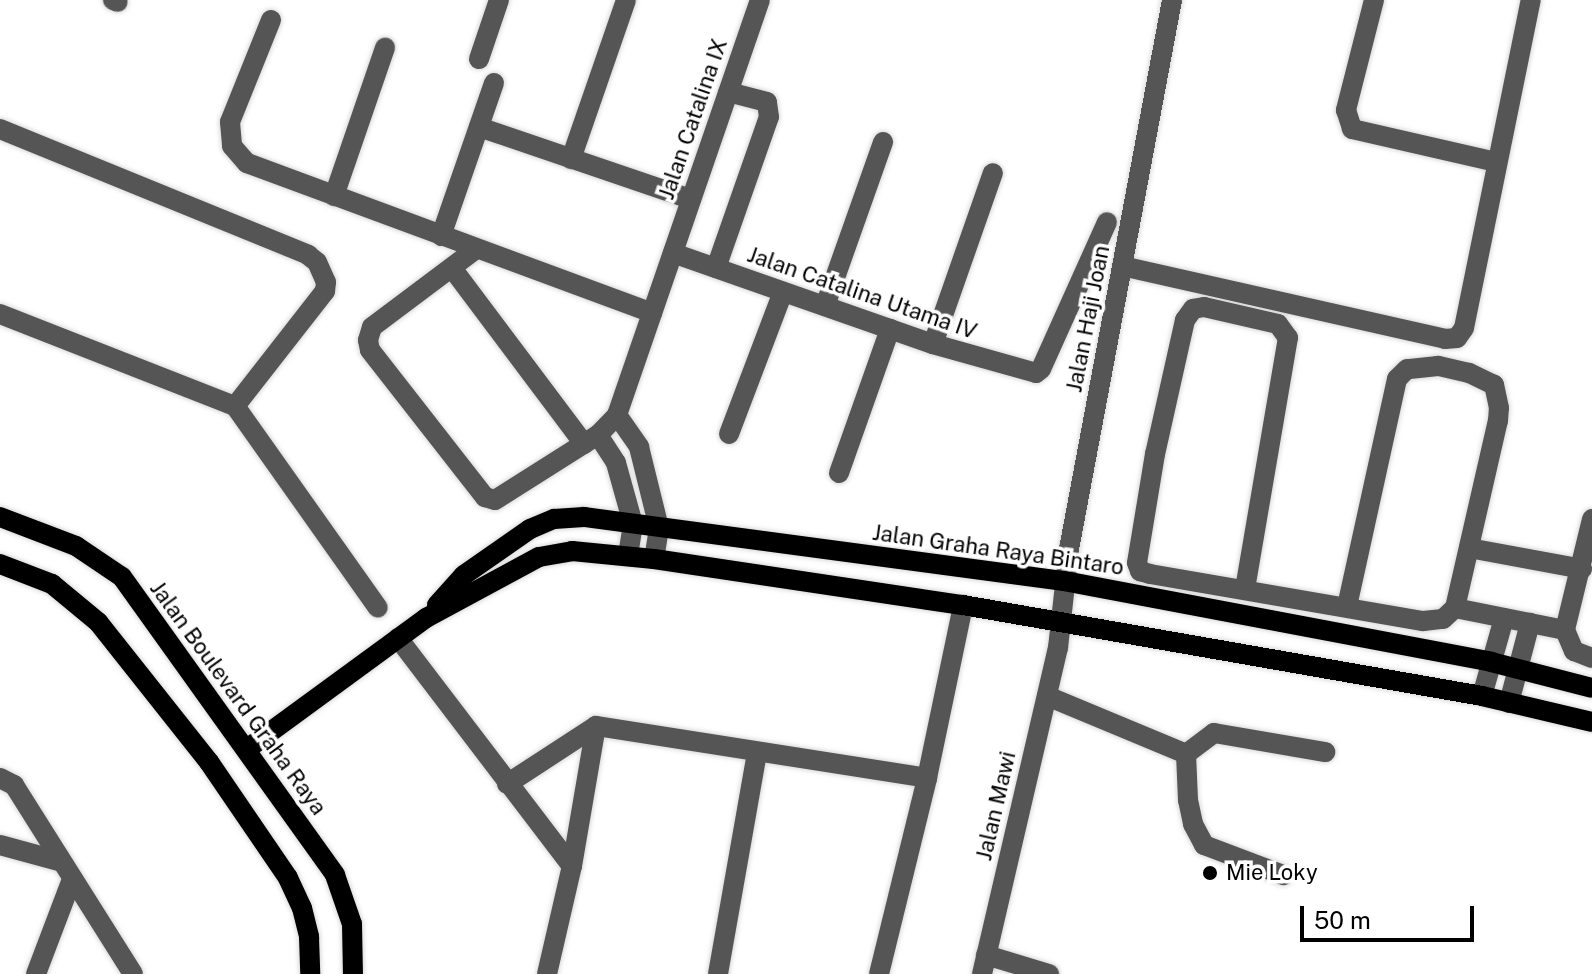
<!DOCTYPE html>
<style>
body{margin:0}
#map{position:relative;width:1592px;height:974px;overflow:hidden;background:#fff;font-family:"Public Sans",sans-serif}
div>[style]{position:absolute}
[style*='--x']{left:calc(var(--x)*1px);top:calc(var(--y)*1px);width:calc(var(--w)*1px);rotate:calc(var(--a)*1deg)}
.roads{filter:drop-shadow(0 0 2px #dbdbdb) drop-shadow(0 0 2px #dbdbdb)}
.minor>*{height:20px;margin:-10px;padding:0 10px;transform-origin:10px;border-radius:10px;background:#555}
.major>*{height:20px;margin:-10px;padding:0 10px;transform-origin:10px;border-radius:10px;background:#000}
.dots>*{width:22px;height:22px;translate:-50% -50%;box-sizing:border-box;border:4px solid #fff;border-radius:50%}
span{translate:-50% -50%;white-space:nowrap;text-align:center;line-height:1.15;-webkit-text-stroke:7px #fff;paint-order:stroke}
.street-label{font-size:22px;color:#000}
.poi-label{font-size:22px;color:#000}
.left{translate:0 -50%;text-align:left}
.scale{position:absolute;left:1300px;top:906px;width:174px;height:36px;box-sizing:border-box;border:4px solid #000;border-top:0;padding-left:10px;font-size:24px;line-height:28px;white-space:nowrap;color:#000;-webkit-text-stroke:6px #fff;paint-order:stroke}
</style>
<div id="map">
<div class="roads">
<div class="minor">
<div style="--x:113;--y:0;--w:5;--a:22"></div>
<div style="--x:1374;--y:0;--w:114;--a:104.3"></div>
<div style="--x:1346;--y:110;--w:20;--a:72"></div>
<div style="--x:1352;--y:129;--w:148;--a:12.9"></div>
<div style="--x:271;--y:20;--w:110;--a:111.9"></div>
<div style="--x:230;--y:122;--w:24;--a:85"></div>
<div style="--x:232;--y:146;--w:23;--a:49"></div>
<div style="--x:247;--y:163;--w:432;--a:20.3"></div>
<div style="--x:479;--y:59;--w:62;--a:-71.3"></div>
<div style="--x:479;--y:127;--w:224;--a:18.8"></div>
<div style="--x:0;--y:129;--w:333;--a:22.2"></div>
<div style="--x:308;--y:255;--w:11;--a:38"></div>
<div style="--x:317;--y:262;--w:22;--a:66"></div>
<div style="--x:326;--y:282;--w:9;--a:96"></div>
<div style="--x:325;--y:291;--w:146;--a:128"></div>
<div style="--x:571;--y:159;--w:168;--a:-70.9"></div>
<div style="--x:334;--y:196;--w:157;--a:-71"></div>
<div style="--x:441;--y:236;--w:162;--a:-70.9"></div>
<div style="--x:476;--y:249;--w:130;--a:143.1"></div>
<div style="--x:372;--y:327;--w:14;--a:107"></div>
<div style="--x:368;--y:340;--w:10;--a:79"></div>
<div style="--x:370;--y:350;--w:187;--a:52"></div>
<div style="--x:485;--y:497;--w:10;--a:17"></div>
<div style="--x:495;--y:500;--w:122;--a:-32.3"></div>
<div style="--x:598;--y:435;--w:28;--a:-46"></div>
<div style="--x:617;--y:415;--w:439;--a:-71"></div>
<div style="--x:673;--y:253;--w:275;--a:19.3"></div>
<div style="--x:933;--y:344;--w:107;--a:15.7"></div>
<div style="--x:1036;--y:373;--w:6;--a:-39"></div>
<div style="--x:1041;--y:369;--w:161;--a:-65.8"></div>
<div style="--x:1122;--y:266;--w:331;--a:12.7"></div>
<div style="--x:1445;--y:339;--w:12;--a:-5"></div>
<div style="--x:1457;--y:338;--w:12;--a:-55"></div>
<div style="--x:1464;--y:328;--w:335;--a:-78.5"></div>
<div style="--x:452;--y:268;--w:220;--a:53.1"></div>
<div style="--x:716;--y:268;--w:160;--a:-70.7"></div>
<div style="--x:769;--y:117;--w:15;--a:-98"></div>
<div style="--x:767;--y:102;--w:40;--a:-165.6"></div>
<div style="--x:825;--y:306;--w:174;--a:-70.5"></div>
<div style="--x:0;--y:314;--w:252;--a:21.4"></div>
<div style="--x:235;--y:406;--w:247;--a:54.7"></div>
<div style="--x:933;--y:344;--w:181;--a:-70.7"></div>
<div style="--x:617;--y:415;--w:39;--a:55"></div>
<div style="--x:639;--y:447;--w:83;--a:76.1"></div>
<div style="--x:659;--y:528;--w:31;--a:99"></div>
<div style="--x:729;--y:434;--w:152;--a:-69.2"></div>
<div style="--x:598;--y:435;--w:33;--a:57"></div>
<div style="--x:616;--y:463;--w:63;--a:74.4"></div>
<div style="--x:633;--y:524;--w:32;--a:99"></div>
<div style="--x:839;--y:473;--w:153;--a:-70.5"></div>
<div style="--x:1592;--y:519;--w:114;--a:103.7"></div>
<div style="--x:1565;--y:630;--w:23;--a:67"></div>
<div style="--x:1574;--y:651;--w:19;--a:21"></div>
<div style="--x:1469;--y:548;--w:115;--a:10.5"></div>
<div style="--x:1245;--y:589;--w:255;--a:-80.3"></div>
<div style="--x:1288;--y:338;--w:17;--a:-126"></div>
<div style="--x:1278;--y:324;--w:76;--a:-167.1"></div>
<div style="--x:1204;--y:307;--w:11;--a:170"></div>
<div style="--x:1193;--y:309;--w:14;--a:126"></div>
<div style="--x:1185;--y:320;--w:137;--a:102.6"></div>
<div style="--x:1155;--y:454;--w:110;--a:99.4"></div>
<div style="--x:1137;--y:563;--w:9;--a:69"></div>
<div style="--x:1140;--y:571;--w:10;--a:17"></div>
<div style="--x:1150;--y:574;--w:277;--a:9.8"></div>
<div style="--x:1423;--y:621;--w:20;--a:-6"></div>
<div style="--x:1443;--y:619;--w:16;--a:-43"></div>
<div style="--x:1455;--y:608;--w:192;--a:-77.1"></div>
<div style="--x:1498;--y:421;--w:13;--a:-86"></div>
<div style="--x:1499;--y:408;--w:24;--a:-102"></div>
<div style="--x:1494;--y:385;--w:28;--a:-154"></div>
<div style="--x:1469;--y:373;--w:32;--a:-167"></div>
<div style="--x:1438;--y:366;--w:31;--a:174"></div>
<div style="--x:1407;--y:369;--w:14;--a:135"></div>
<div style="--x:1397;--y:379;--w:233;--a:102.4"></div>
<div style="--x:1455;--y:608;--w:112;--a:11.3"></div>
<div style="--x:398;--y:638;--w:287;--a:52.7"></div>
<div style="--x:1047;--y:696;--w:151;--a:22.6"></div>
<div style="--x:1186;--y:754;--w:35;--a:-37"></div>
<div style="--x:1214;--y:733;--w:113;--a:9.7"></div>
<div style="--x:1482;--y:696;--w:81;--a:-74.2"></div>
<div style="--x:1509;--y:703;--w:83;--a:-75.3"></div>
<div style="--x:1186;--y:754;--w:46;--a:87.5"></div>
<div style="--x:1188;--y:800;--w:25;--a:78"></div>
<div style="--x:1193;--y:824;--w:24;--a:62"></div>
<div style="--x:1204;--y:845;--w:85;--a:20.8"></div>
<div style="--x:0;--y:778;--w:16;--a:27"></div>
<div style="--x:14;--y:785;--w:223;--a:57.8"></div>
<div style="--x:507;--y:784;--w:106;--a:-33.1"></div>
<div style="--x:596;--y:726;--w:335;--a:8.9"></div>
<div style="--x:0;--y:845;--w:61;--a:15.2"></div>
<div style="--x:986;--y:955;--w:66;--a:16.8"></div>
<div style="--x:36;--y:974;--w:102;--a:-69.2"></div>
<div style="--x:547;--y:974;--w:111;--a:-77"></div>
<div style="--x:572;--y:866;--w:142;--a:-80.3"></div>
<div style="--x:718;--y:974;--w:225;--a:-80"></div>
<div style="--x:879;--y:974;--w:202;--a:-76.2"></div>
<div style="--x:927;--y:778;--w:177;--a:-78.2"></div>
<div style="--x:982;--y:974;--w:335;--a:-76.9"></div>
<div style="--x:1058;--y:648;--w:100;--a:-83.7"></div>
<div style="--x:1069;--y:549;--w:559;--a:-79.37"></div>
</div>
<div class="major">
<div style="--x:0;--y:517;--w:81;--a:20.9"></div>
<div style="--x:76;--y:546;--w:55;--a:34"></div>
<div style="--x:122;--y:577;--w:366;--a:54.4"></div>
<div style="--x:335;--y:875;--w:52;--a:70.9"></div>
<div style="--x:352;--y:924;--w:50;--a:88.9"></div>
<div style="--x:0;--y:564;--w:56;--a:21"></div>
<div style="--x:52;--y:584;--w:60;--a:39.6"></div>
<div style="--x:98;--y:622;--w:179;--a:51.6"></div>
<div style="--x:209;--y:762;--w:140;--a:55.7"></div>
<div style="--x:288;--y:878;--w:33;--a:65"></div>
<div style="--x:302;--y:908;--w:30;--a:76"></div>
<div style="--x:309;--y:937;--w:37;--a:88"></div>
<div style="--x:437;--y:605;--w:40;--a:-48"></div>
<div style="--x:464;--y:575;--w:80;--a:-34.9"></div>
<div style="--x:530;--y:529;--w:26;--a:-23"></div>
<div style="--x:554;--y:519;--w:30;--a:-4"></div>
<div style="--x:584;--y:517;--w:484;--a:7.6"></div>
<div style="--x:1064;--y:581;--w:435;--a:10.7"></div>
<div style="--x:1491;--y:662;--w:104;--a:14.4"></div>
<div style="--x:247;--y:749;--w:222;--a:-36.2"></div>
<div style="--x:426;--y:618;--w:128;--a:-28.4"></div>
<div style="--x:539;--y:557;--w:34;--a:-10"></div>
<div style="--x:572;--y:551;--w:82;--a:5.6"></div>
<div style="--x:654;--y:559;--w:312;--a:8.5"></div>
<div style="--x:963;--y:605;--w:527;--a:9.94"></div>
<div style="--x:1482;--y:696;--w:113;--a:13.3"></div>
</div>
</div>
<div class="dots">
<div style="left:1210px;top:873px;background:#000"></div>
</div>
<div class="street-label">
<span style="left:693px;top:119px;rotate:-71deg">Jalan Catalina IX</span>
<span style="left:862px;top:293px;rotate:19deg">Jalan Catalina Utama IV</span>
<span style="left:1088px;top:319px;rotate:-79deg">Jalan Haji Joan</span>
<span style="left:998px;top:550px;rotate:8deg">Jalan Graha Raya Bintaro</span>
<span style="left:238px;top:698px;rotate:54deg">Jalan Boulevard Graha Raya</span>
<span style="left:996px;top:806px;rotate:-77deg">Jalan Mawi</span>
</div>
<div class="poi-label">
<span class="left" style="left:1226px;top:873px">Mie Loky</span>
</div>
<div class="scale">50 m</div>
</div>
